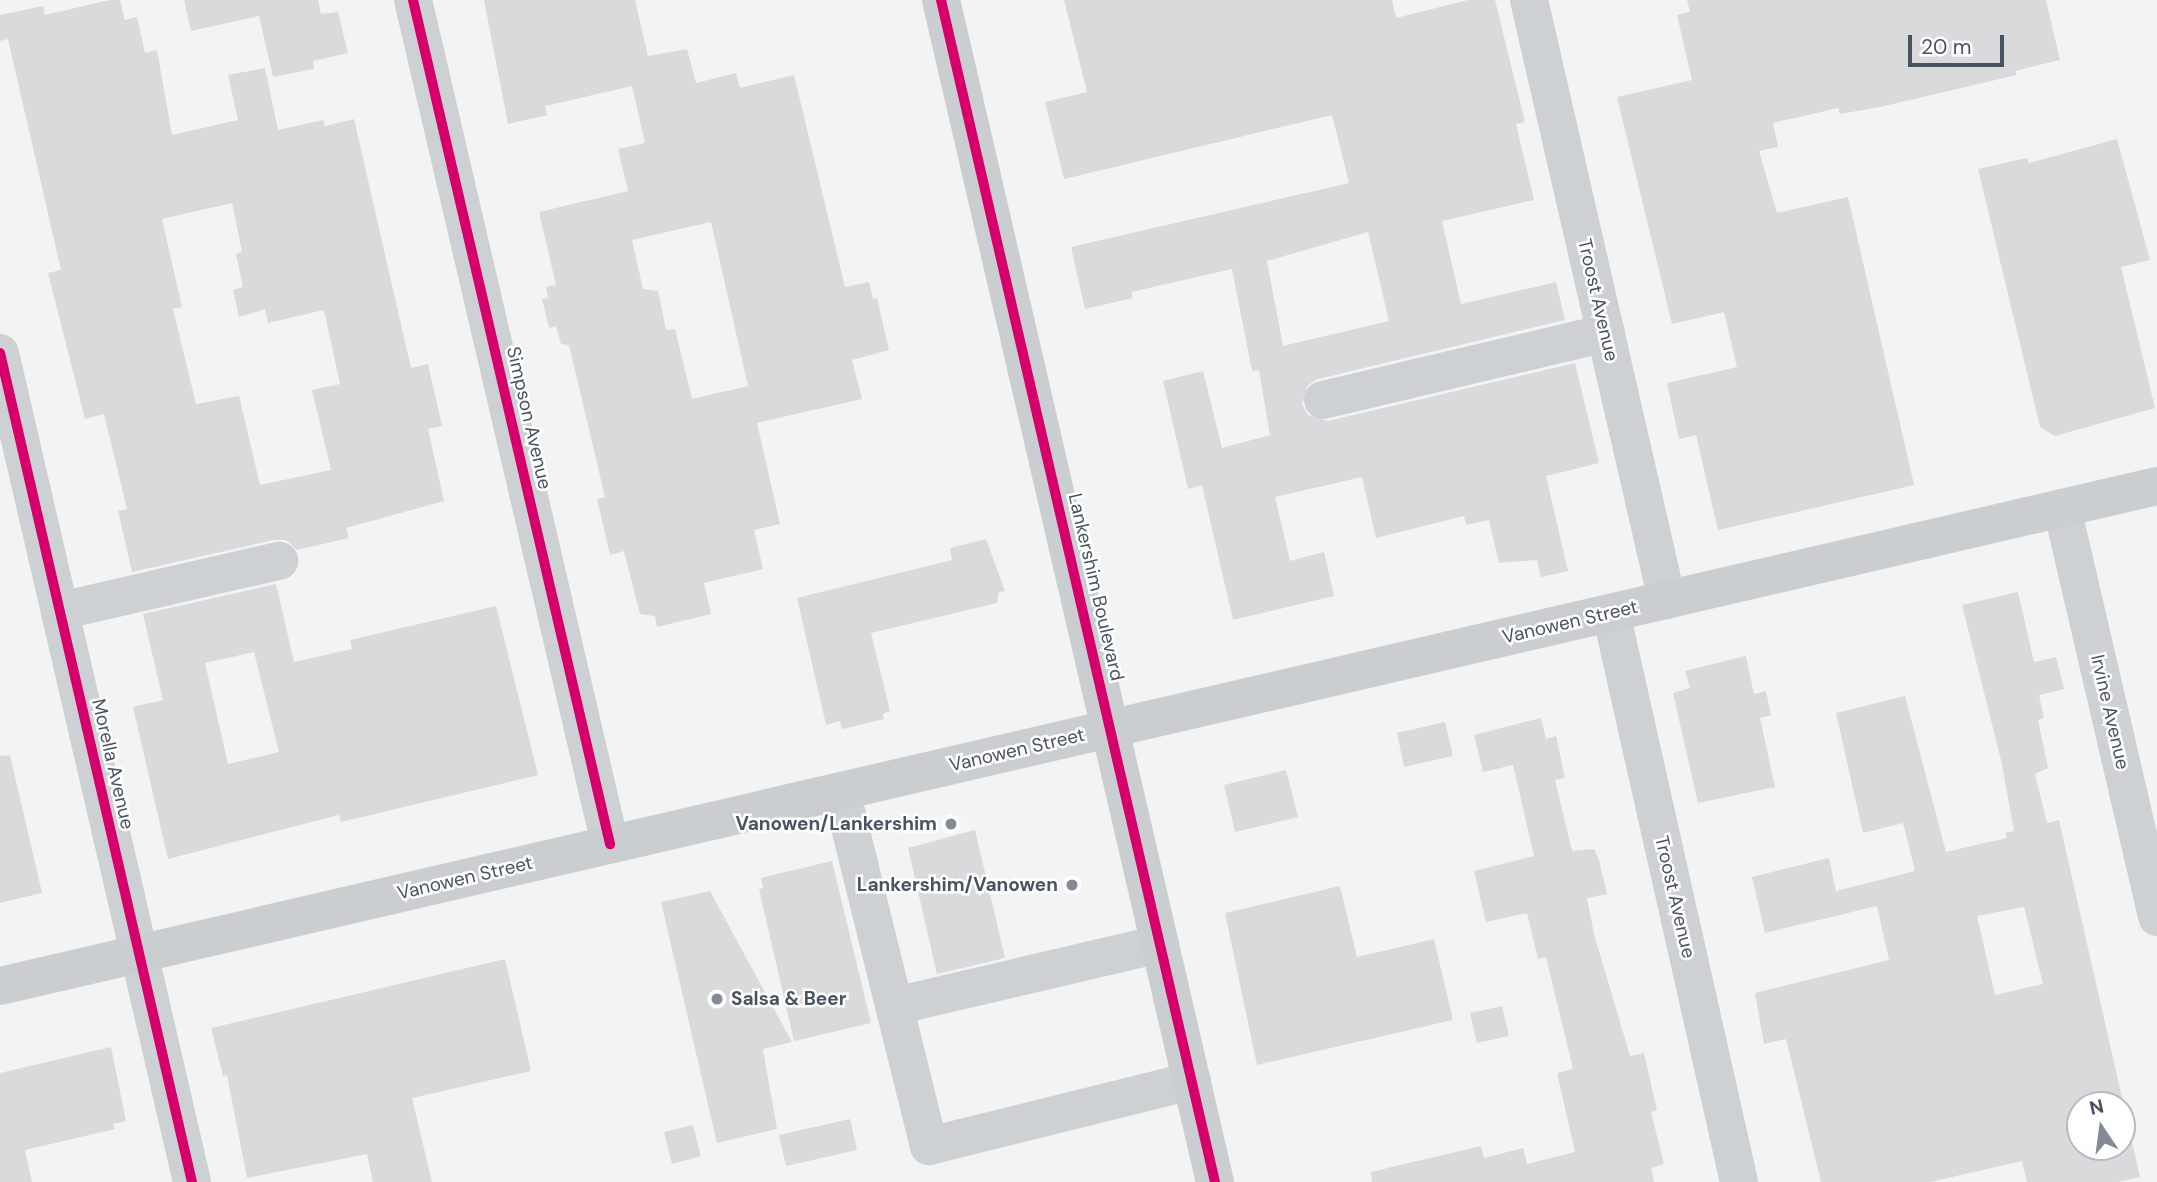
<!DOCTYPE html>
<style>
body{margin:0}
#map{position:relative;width:2157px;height:1182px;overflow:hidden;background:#f3f3f3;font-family:"DM Sans",sans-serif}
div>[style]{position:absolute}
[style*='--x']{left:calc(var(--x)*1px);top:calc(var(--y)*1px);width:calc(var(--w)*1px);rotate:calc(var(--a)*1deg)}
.building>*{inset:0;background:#dadadc}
.minor>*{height:38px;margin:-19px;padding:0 19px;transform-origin:19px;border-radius:19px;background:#ced1d4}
.major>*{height:38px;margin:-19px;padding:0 19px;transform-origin:19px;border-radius:19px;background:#caced1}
.cycleway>*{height:10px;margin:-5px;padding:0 5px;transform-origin:5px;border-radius:5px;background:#d6006c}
.dots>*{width:19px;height:19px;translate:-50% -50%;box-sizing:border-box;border:4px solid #fff;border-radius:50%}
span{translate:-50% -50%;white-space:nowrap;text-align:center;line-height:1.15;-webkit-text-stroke:5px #fff;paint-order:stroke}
.street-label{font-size:19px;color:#485361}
.poi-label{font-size:19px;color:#485361;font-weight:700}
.right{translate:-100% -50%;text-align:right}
.left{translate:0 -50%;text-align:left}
.north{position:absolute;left:2066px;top:1091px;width:70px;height:70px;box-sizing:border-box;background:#fff;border:2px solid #b6bac0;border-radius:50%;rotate:347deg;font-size:19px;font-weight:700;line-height:28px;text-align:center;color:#485361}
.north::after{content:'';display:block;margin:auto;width:24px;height:32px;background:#848b94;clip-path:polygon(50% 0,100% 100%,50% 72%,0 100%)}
.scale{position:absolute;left:1908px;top:35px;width:96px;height:32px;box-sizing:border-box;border:4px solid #485361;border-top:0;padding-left:9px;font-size:21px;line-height:24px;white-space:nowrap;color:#485361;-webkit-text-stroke:5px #fff;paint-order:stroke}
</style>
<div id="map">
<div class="building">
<div style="clip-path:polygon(evenodd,110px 0,120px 0,125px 20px,137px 17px,145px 53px,157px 50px,172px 135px,238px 120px,228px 75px,265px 68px,278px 130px,323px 120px,325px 126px,354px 119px,411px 368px,428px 364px,442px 426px,428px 429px,444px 501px,346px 528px,349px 538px,297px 550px,286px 540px,274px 540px,132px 572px,118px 511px,127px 509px,104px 414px,85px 419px,48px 273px,61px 270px,8px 39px,0 41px,0 15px,43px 6px,45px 15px,110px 0,232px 203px,242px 252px,236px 254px,243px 287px,233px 290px,239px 317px,265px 309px,268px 323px,324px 310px,340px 384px,312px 390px,331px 470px,260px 485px,239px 396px,196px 404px,173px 309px,182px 307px,162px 219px,232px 203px)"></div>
<div style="clip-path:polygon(184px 0,318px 0,321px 14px,338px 12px,348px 53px,313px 61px,314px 69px,273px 77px,259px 16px,191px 31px)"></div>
<div style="clip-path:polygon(evenodd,484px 0,635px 0,648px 56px,687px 49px,696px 83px,736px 73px,740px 88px,794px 75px,845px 287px,869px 282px,873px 299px,877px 298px,889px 350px,852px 360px,862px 399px,757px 423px,780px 524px,754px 530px,763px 569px,704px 583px,711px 614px,657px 627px,655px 616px,640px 614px,624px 551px,610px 555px,597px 499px,605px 497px,569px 345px,561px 344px,556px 326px,549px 328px,542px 299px,548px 298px,546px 287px,556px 285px,539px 212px,628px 191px,618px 149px,645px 143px,632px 86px,545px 106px,547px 115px,508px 124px,484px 0,711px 222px,748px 386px,692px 399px,675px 329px,666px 330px,658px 291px,643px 289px,632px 240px,711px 222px)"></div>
<div style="clip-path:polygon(evenodd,1064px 0,1392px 0,1396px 18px,1468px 0,1495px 0,1525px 122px,1516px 124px,1534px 200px,1442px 221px,1461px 304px,1556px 282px,1565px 320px,1318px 379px,1308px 385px,1302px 404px,1308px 415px,1328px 421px,1575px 363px,1599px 463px,1546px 476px,1568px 571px,1541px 577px,1537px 560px,1499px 563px,1489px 520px,1466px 525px,1464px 516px,1376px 538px,1362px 477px,1275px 497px,1290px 561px,1324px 552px,1334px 596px,1233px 620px,1202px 485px,1188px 489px,1163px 381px,1203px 371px,1222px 448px,1270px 435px,1259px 370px,1252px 371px,1232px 269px,1131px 292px,1133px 298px,1085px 309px,1071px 247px,1349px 183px,1332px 115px,1064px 179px,1045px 102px,1087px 92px,1064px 0,1368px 232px,1389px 321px,1283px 346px,1267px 261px,1368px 232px)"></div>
<div style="clip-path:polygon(1687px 0,2046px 0,2060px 60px,2015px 71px,2017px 75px,1880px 107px,1840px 114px,1838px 108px,1773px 123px,1778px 147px,1759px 151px,1777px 213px,1848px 197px,1914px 485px,1718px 530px,1696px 435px,1679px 439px,1667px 383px,1737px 367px,1724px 312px,1672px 324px,1617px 97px,1692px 80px,1677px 15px,1690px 12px)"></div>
<div style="clip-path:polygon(2117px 139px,2150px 260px,2121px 267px,2155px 408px,2055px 436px,2040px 427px,1978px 169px,2027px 158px,2029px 163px)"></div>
<div style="clip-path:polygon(986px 539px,1005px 591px,999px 592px,997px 603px,871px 633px,890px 711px,883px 714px,884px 719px,842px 729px,840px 721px,826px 725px,797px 598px,952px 560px,950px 548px)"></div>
<div style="clip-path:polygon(evenodd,276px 584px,294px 662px,352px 649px,350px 640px,496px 606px,538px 775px,341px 822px,339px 815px,168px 859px,133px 707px,163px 700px,143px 614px,276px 584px,254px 652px,279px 752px,228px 764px,205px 663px,254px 652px)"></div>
<div style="clip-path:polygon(evenodd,2018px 592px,2034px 662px,2056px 657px,2064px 689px,2039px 695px,2044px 718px,2038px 720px,2048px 768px,2035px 774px,2047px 823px,2059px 820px,2140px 1177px,2118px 1182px,2027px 1182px,2022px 1161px,1930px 1182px,1821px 1182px,1786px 1039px,1764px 1044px,1755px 993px,1889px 960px,1877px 906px,1765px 933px,1752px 877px,1829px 858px,1836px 891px,1915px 871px,1903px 823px,1863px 833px,1836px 713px,1905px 696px,1946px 852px,2007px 838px,2005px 833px,2014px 831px,2002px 764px,1962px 605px,2018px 592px,2024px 907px,2043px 984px,1995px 995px,1977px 916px,2024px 907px,2018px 592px,2080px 1105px,2122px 1105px,2122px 1147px,2080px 1147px,2080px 1105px)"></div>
<div style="clip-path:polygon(1746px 656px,1754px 694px,1766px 691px,1771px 715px,1760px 718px,1775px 787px,1698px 803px,1673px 693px,1690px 688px,1685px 671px)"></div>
<div style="clip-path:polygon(1541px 718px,1546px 739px,1556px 736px,1565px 778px,1555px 780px,1572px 851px,1594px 849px,1599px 860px,1607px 894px,1587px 898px,1594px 934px,1630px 1056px,1644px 1053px,1657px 1110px,1651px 1112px,1664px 1164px,1651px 1168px,1654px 1182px,1372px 1182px,1371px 1172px,1481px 1146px,1484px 1158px,1523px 1148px,1527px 1164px,1575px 1152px,1557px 1073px,1573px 1069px,1546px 957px,1538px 959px,1527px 913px,1486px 922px,1474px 871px,1534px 856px,1513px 765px,1483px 772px,1474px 735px)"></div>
<div style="clip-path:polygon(1445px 722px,1453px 756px,1404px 767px,1397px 733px)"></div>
<div style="clip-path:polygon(10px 755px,42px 893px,0 903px,0 756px)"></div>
<div style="clip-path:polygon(1286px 770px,1298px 817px,1235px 832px,1224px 785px)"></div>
<div style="clip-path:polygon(975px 830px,1005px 958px,937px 974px,908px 848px)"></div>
<div style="clip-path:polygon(832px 861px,871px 1023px,794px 1041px,759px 889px,763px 888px,761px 878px)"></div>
<div style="clip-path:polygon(1340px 886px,1357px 957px,1434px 939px,1453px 1020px,1257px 1065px,1225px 913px)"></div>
<div style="clip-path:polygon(710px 891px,792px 1042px,763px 1049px,777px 1129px,717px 1143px,661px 902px)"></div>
<div style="clip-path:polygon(505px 959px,531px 1071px,412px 1098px,432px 1182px,373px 1182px,367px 1154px,247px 1178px,227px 1075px,223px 1076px,211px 1028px)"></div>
<div style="clip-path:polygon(1502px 1006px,1509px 1036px,1477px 1043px,1470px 1013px)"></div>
<div style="clip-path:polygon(111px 1047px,126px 1121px,113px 1124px,115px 1129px,25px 1150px,32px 1182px,0 1182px,0 1073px)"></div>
<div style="clip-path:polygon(850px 1119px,857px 1150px,786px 1166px,779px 1135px)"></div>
<div style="clip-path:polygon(693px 1125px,701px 1156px,672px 1164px,664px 1132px)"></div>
</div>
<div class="minor">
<div style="--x:413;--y:0;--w:867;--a:76.86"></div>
<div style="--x:1529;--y:0;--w:616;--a:77.05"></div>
<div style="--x:0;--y:353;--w:851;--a:76.96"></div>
<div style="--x:1323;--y:400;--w:291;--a:-13.3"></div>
<div style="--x:2062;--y:508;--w:420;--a:76.9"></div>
<div style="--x:60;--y:611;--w:225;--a:-12.9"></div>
<div style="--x:1611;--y:613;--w:583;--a:77.32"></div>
<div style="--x:841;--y:791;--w:366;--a:76.1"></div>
<div style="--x:929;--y:1146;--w:271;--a:-13.9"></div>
<div style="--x:895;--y:1006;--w:272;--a:-13.2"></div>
</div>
<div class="major">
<div style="--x:941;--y:0;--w:1213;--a:76.95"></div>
<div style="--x:0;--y:986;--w:2214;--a:-13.05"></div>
</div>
<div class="cycleway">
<div style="--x:413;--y:0;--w:867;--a:76.86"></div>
<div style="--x:941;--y:0;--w:1213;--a:76.95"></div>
<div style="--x:0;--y:353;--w:851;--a:76.96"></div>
</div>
<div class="dots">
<div style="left:951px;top:824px;background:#848b94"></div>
<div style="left:1072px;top:885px;background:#848b94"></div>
<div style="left:717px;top:999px;background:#848b94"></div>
</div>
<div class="street-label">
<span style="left:1598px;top:300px;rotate:77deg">Troost Avenue</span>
<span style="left:529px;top:418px;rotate:77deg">Simpson Avenue</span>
<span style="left:1096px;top:587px;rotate:77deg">Lankershim Boulevard</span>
<span style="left:1570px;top:622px;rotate:-13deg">Vanowen Street</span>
<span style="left:2110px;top:712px;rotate:77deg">Irvine Avenue</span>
<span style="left:1017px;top:750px;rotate:-13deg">Vanowen Street</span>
<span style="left:113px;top:764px;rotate:77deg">Morella Avenue</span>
<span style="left:465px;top:878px;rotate:-13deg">Vanowen Street</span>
<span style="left:1675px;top:897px;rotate:77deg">Troost Avenue</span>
</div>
<div class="poi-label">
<span class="right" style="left:937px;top:824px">Vanowen/Lankershim</span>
<span class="right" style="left:1058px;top:885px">Lankershim/Vanowen</span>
<span class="left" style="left:731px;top:999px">Salsa &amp; Beer</span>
</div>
<div class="north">N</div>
<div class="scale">20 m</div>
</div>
